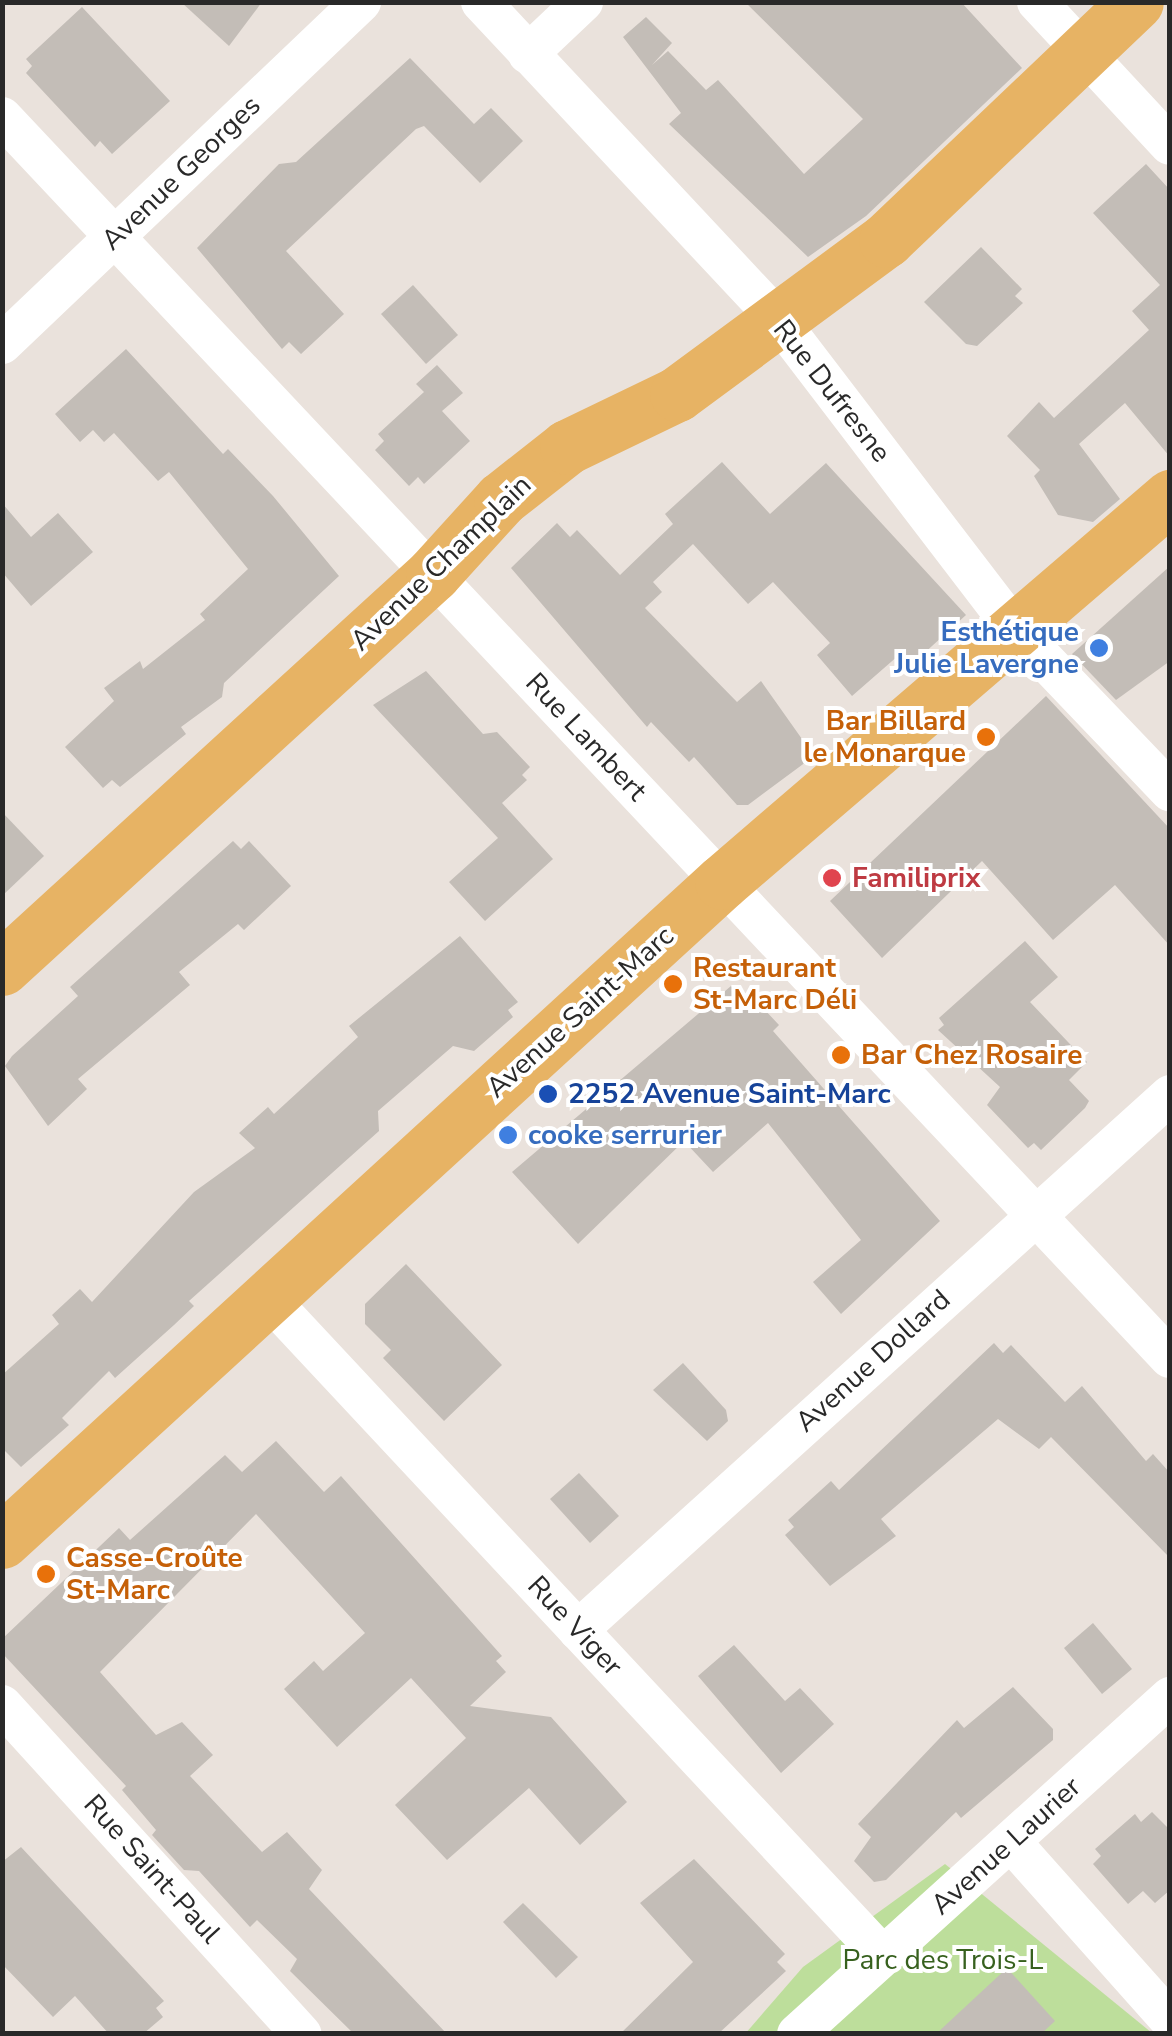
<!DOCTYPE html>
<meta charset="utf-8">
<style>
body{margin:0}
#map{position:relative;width:1172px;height:2036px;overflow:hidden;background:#eae2dc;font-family:"Nunito Sans",sans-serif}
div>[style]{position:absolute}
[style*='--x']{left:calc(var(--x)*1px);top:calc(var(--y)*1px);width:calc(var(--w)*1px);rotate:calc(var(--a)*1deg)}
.green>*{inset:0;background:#bdde9b}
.building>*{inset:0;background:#c3bdb7}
.street>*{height:40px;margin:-20px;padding:0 20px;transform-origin:20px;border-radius:20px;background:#fff}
.primary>*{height:55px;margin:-27.5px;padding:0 27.5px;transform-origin:27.5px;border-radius:27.5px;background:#e7b364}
.dots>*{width:28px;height:28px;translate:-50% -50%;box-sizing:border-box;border:5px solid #fff;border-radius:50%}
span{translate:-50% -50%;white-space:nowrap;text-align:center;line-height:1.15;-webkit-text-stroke:8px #fff;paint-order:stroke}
.street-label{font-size:28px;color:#292929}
.shop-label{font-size:28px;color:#366cbe;font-weight:700}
.right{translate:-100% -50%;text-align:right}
.left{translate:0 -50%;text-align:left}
.food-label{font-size:28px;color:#c56008;font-weight:700}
.health-label{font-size:28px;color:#be3a42;font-weight:700}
.transit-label{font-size:28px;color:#164399;font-weight:700}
.park-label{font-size:28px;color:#37611e}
.frame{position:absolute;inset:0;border:5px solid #292929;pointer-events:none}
</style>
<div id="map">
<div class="green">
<div style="clip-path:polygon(945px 1864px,1152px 2033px,745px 2034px,803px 1967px)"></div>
</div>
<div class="building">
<div style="clip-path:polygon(181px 2px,262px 2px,229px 46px)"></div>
<div style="clip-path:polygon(745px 2px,961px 2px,1022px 68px,866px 216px,808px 257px,669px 124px,681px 113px,623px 37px,646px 17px,672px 43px,652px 65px,668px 51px,706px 90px,718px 80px,804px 174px,863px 119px)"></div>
<div style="clip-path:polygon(82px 7px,170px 101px,112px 154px,100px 141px,95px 147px,26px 73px,32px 66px,26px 59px)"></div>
<div style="clip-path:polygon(410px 58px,474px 124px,491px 108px,523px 141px,480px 183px,424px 126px,416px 129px,286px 251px,344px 314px,301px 354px,289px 342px,282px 349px,197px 248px,279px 164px,296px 162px)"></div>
<div style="clip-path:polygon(1146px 164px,1170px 190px,1170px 457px,1125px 403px,1079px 444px,1120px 499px,1093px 522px,1058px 515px,1034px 476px,1040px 470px,1007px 436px,1039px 402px,1054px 418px,1149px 330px,1132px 311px,1160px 285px,1093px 213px)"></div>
<div style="clip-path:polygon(981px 247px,1022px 289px,1015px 296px,1023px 303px,977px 346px,966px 344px,924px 302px)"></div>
<div style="clip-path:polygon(413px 285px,458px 335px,426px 364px,381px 314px)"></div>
<div style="clip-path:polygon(126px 349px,223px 454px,228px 449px,273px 496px,339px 576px,224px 683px,222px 697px,181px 727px,186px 734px,120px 787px,112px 780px,103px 788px,65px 747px,114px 701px,104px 688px,140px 661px,143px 669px,205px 620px,200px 614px,248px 569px,169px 472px,158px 481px,114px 433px,104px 442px,93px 430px,80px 442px,55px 414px)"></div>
<div style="clip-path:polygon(437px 365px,463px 393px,442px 411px,470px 441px,424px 484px,418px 477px,409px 486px,375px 450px,384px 441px,378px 434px,424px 392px,416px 384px)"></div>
<div style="clip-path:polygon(722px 462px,770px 514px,826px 463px,966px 615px,909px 667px,899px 655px,852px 696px,817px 655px,830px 643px,773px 582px,748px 604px,693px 544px,653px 582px,662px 592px,645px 608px,737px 702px,761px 681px,814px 756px,748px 805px,737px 805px,694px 757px,689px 762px,651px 722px,647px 727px,511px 568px,557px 523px,570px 537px,577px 530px,620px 575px,673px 524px,665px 514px)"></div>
<div style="clip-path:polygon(2px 503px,31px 537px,58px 513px,93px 552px,31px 606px,2px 572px)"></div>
<div style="clip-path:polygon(1170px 566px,1170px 661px,1116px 700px,1072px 654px)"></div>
<div style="clip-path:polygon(426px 671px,483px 734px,497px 732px,530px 767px,522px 775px,527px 780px,502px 803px,553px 859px,485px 921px,449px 882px,498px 838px,373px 705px)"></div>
<div style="clip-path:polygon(1046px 696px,1170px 829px,1170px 946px,1115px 885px,1053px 940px,982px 861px,882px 958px,830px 901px)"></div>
<div style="clip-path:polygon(2px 812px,44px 856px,2px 896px)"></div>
<div style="clip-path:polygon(233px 841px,241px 849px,249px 841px,291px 886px,244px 930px,238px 924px,179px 972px,190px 985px,78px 1079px,87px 1089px,48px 1126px,5px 1066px,12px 1056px,78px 996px,70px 987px)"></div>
<div style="clip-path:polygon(460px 936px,518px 1002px,508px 1010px,513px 1017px,474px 1051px,453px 1046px,378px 1111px,379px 1131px,189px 1301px,194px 1306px,174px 1325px,115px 1378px,109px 1371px,62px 1418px,69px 1425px,21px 1467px,2px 1448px,2px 1375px,59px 1324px,52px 1315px,80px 1289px,92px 1302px,194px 1192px,255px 1148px,239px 1133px,268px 1107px,274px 1114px,358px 1037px,349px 1026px)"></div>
<div style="clip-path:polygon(1025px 941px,1058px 977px,1030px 1002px,1087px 1062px,1069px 1080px,1089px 1101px,1085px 1108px,1041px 1150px,1034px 1143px,1028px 1148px,987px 1105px,1000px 1087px,938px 1030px,944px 1025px,939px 1018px)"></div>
<div style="clip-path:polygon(731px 986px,741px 998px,748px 992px,779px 1025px,773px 1031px,940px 1221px,841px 1314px,813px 1282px,861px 1240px,768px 1123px,713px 1172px,684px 1141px,578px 1244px,512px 1172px)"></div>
<div style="clip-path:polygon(406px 1264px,502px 1365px,444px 1421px,383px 1358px,391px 1350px,365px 1324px,365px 1304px)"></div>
<div style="clip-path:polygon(994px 1343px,1003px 1353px,1011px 1345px,1065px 1402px,1082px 1386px,1146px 1461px,1153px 1454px,1170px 1473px,1170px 1558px,1051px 1437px,1039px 1449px,998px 1419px,881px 1519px,896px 1536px,830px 1586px,785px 1535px,794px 1527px,788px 1520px,831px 1481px,839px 1490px)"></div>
<div style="clip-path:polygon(683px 1363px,726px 1410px,728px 1421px,707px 1441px,653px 1390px)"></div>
<div style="clip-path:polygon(276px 1441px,324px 1492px,341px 1476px,502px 1656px,496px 1661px,506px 1672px,470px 1706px,551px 1717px,627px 1802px,580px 1845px,529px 1788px,447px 1860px,395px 1805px,466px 1738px,411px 1678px,337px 1747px,284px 1689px,314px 1661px,323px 1671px,365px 1633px,256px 1514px,100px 1672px,156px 1735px,182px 1722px,213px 1755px,190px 1776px,262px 1852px,287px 1832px,322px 1870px,309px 1889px,447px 2034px,354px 2034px,290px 1971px,297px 1959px,257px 1920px,250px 1927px,199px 1871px,184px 1870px,152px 1835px,156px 1830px,122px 1790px,126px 1786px,2px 1653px,2px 1639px,119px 1528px,130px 1540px,225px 1455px,242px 1472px)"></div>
<div style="clip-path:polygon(579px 1473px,619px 1516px,590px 1543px,550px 1499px)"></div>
<div style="clip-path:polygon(1093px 1623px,1132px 1669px,1102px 1694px,1064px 1648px)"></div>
<div style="clip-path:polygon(734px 1645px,785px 1701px,800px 1688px,834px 1724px,781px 1773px,698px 1676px)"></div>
<div style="clip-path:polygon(1013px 1687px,1053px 1729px,1053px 1740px,961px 1818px,956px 1812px,886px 1880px,874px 1882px,854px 1861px,871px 1837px,858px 1824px,957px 1720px,964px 1728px)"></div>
<div style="clip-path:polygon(1152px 1812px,1170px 1830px,1170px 1890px,1155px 1903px,1143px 1891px,1128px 1904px,1093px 1864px,1101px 1856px,1095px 1849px,1135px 1814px,1141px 1822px)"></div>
<div style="clip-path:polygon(21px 1847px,164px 2001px,156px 2008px,163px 2017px,143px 2034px,109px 2034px,75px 1996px,53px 2017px,2px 1964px,2px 1862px)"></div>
<div style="clip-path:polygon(694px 1859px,785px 1954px,777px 1962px,786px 1971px,718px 2034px,620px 2034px,693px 1962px,640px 1903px)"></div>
<div style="clip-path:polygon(523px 1903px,578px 1957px,556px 1978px,503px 1922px)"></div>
<div style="clip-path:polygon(1007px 1968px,1055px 2021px,1041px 2034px,936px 2034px)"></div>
</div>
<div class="street">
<div style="--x:481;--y:2;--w:432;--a:46.9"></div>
<div style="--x:776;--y:317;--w:392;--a:52.6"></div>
<div style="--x:1014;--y:628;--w:226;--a:46.3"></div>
<div style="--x:1037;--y:2;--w:195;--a:47.1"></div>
<div style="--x:528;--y:54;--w:76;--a:-43.4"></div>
<div style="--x:2;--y:117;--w:1704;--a:46.74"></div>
<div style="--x:2;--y:344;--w:496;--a:-43.6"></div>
<div style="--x:268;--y:1298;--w:899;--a:46.94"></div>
<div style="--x:578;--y:1630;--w:798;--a:-42.1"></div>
<div style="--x:2;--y:1705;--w:445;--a:47.7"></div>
<div style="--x:1013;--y:1844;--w:236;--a:48.3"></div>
<div style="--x:797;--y:2034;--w:503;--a:-42.1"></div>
</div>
<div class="primary">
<div style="--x:2;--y:968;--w:584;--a:-42.43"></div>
<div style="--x:433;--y:574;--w:101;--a:-47.8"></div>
<div style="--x:501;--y:499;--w:84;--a:-38.2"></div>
<div style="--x:567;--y:447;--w:122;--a:-25.7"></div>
<div style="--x:677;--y:394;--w:260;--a:-36.4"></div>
<div style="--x:886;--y:240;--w:345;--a:-43.6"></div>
<div style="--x:2;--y:1541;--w:976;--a:-42.47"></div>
<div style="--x:722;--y:882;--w:591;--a:-40.67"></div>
</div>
<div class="dots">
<div style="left:1099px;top:648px;background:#3f7fe0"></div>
<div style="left:986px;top:737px;background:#e8710a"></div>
<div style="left:832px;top:878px;background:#e0444e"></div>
<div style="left:673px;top:984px;background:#e8710a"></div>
<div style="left:841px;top:1055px;background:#e8710a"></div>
<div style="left:548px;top:1094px;background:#1a4fb4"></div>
<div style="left:508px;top:1135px;background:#3f7fe0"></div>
<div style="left:46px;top:1574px;background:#e8710a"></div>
</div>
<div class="street-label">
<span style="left:181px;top:173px;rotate:-44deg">Avenue Georges</span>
<span style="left:832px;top:391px;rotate:52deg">Rue Dufresne</span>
<span style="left:441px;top:563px;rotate:-44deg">Avenue Champlain</span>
<span style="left:586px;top:737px;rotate:47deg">Rue Lambert</span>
<span style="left:580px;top:1012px;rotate:-42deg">Avenue Saint-Marc</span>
<span style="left:873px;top:1361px;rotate:-42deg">Avenue Dollard</span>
<span style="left:575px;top:1626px;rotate:47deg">Rue Viger</span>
<span style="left:1006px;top:1846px;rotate:-42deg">Avenue Laurier</span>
<span style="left:152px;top:1869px;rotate:48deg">Rue Saint-Paul</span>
</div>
<div class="shop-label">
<span class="right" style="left:1079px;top:648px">Esthétique<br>Julie Lavergne</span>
<span class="left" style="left:528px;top:1135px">cooke serrurier</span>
</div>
<div class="food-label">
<span class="right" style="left:966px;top:737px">Bar Billard<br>le Monarque</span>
<span class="left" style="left:693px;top:984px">Restaurant<br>St-Marc Déli</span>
<span class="left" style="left:861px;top:1055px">Bar Chez Rosaire</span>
<span class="left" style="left:66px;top:1574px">Casse-Croûte<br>St-Marc</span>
</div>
<div class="health-label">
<span class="left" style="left:852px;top:878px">Familiprix</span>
</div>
<div class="transit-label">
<span class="left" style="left:568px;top:1094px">2252 Avenue Saint-Marc</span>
</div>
<div class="park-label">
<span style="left:943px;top:1960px">Parc des Trois-L</span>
</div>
<div class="frame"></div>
</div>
